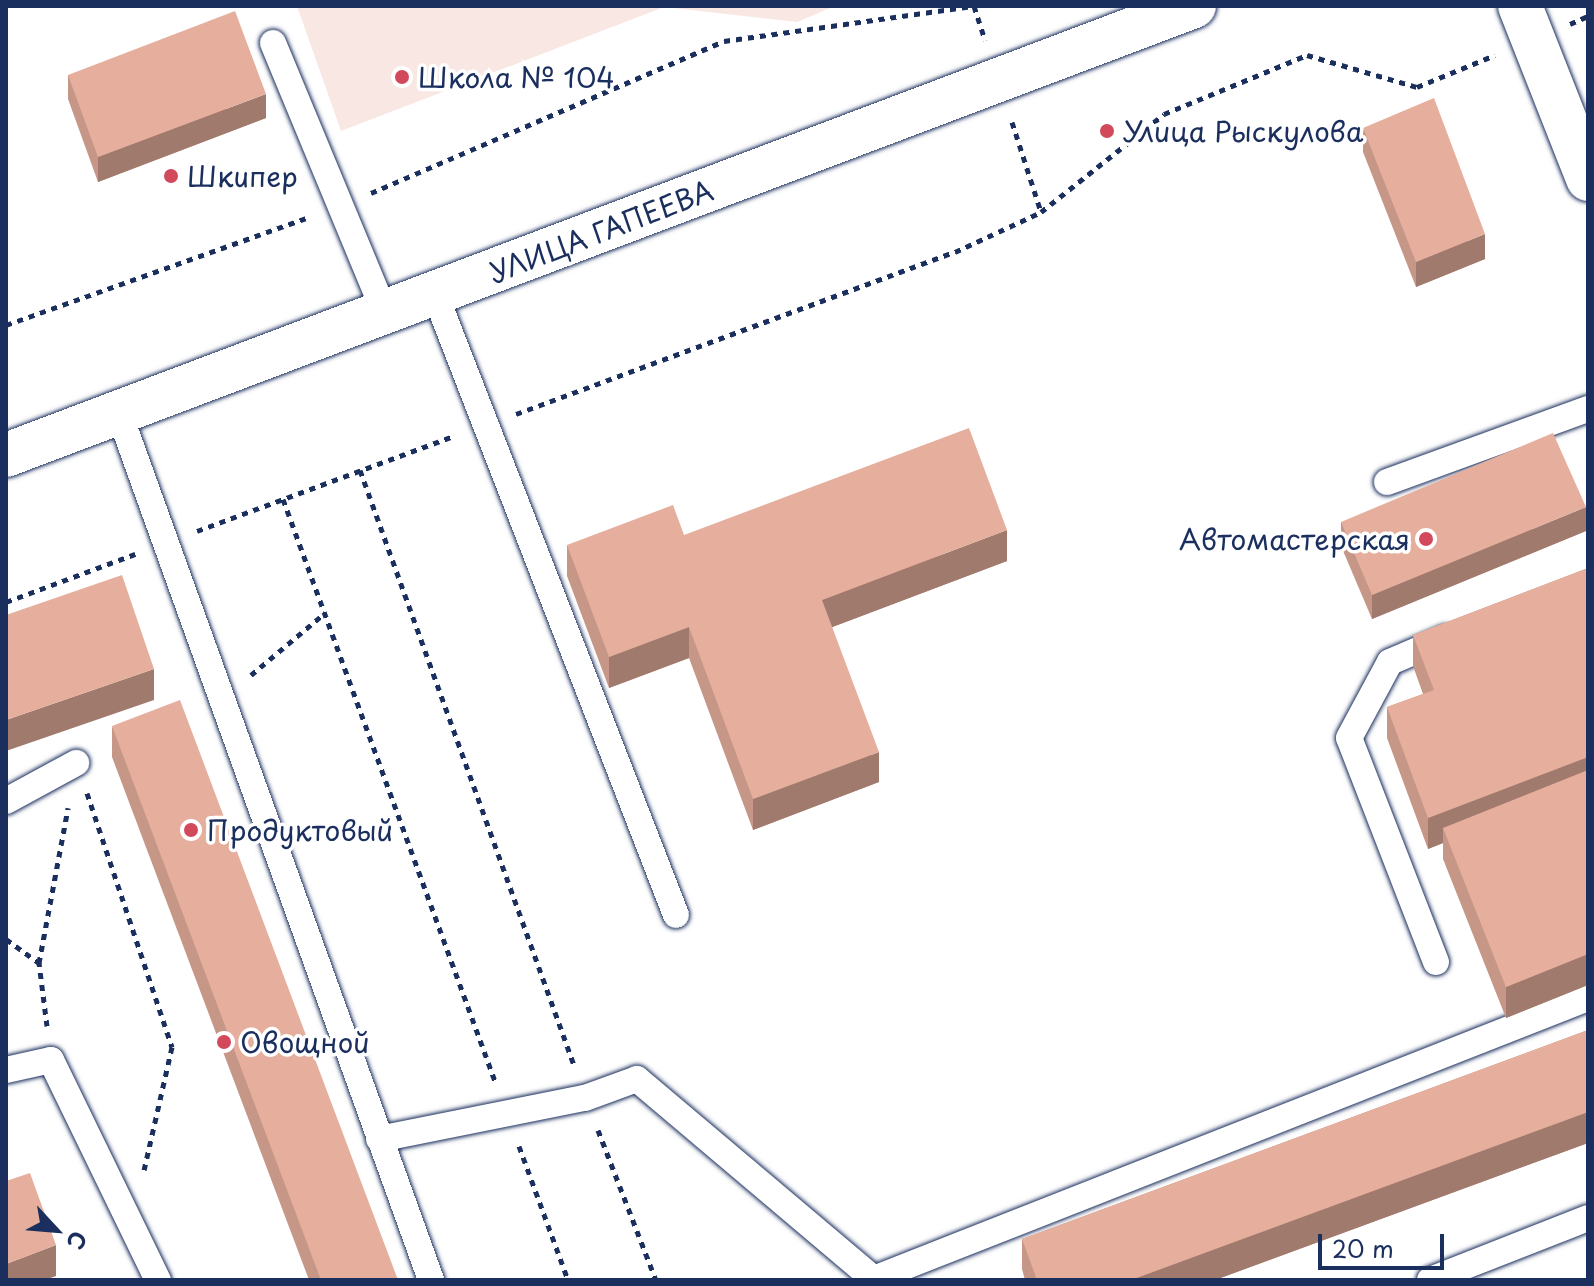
<!DOCTYPE html>
<meta charset="utf-8">
<style>
body{margin:0}
#map{position:relative;width:1594px;height:1286px;overflow:hidden;background:#fff;font-family:"Playpen Sans",sans-serif}
div>[style]{position:absolute}
[style*='--x']{left:calc(var(--x)*1px);top:calc(var(--y)*1px);width:calc(var(--w)*1px);rotate:calc(var(--a)*1deg)}
.built>*{inset:0;background:#f8e7e2}
.path>*{height:5px;margin-top:-2.5px;transform-origin:0;background:repeating-linear-gradient(90deg,#1b2f5e 0 6px,transparent 0 12px)}
.roads{filter:drop-shadow(0 0 2px #1b2f5e) drop-shadow(0 0 2px #1b2f5e)}
.service>*{height:26px;margin:-13px;padding:0 13px;transform-origin:13px;border-radius:13px;background:#fff}
.minor>*{height:44px;margin:-22px;padding:0 22px;transform-origin:22px;border-radius:22px;background:#fff}
.secondary>*{height:44px;margin:-22px;padding:0 22px;transform-origin:22px;border-radius:22px;background:#fff}
.wall>*{inset:0;background:#c69687}
.shaded-wall>*{inset:0;background:#a17a6e}
.building>*{inset:0;background:#e6ae9d}
.dots>*{width:22px;height:22px;translate:-50% -50%;box-sizing:border-box;border:4px solid #fff;border-radius:50%}
span{translate:-50% -50%;white-space:nowrap;text-align:center;line-height:1.15;-webkit-text-stroke:7px #fff;paint-order:stroke}
.poi-label{font-size:28px;color:#1b2f5e}
.left{translate:0 -50%;text-align:left}
.right{translate:-100% -50%;text-align:right}
.street-label{font-size:28px;color:#1b2f5e}
.frame{position:absolute;inset:0;border:8px solid #1b2f5e;pointer-events:none}
.north{position:absolute;left:16px;top:1190px;width:80px;height:80px;-webkit-text-stroke:6px #fff;paint-order:stroke;rotate:116deg;font-size:22px;font-weight:700;line-height:32px;text-align:center;color:#1b2f5e}
.north::after{content:'';display:block;margin:auto;width:28px;height:36px;background:#1b2f5e;clip-path:polygon(50% 0,100% 100%,50% 72%,0 100%)}
.scale{position:absolute;left:1318px;top:1234px;width:126px;height:36px;box-sizing:border-box;border:4px solid #1b2f5e;border-top:0;padding-left:10px;font-size:24px;line-height:28px;white-space:nowrap;color:#1b2f5e;-webkit-text-stroke:6px #fff;paint-order:stroke}
</style>
<div id="map">
<div class="built">
<div style="clip-path:polygon(297px 6px,835px 6px,797px 22px,664px 7px,341px 131px)"></div>
</div>
<div class="path">
<div style="--x:974;--y:6;--w:36;--a:72"></div>
<div style="--x:1570;--y:24;--w:20;--a:-24"></div>
<div style="--x:1012;--y:122;--w:95;--a:72.1"></div>
<div style="--x:371;--y:193;--w:384;--a:-23.3"></div>
<div style="--x:724;--y:41;--w:251;--a:-8"></div>
<div style="--x:6;--y:325;--w:323;--a:-19.6"></div>
<div style="--x:516;--y:414;--w:468;--a:-20.3"></div>
<div style="--x:955;--y:252;--w:95;--a:-24.9"></div>
<div style="--x:1041;--y:212;--w:157;--a:-38.5"></div>
<div style="--x:1164;--y:114;--w:155;--a:-22.4"></div>
<div style="--x:1307;--y:55;--w:115;--a:16.2"></div>
<div style="--x:1417;--y:87;--w:84;--a:-22.3"></div>
<div style="--x:360;--y:470;--w:635;--a:70.22"></div>
<div style="--x:283;--y:499;--w:619;--a:69.99"></div>
<div style="--x:197;--y:531;--w:274;--a:-20.3"></div>
<div style="--x:6;--y:602;--w:138;--a:-20.4"></div>
<div style="--x:251;--y:675;--w:97;--a:-40"></div>
<div style="--x:87;--y:793;--w:268;--a:71.5"></div>
<div style="--x:172;--y:1047;--w:126;--a:102.8"></div>
<div style="--x:6;--y:939;--w:41;--a:36"></div>
<div style="--x:47;--y:1026;--w:64;--a:-97.2"></div>
<div style="--x:39;--y:963;--w:158;--a:-79.4"></div>
<div style="--x:598;--y:1130;--w:161;--a:68.9"></div>
<div style="--x:519;--y:1146;--w:143;--a:69.9"></div>
</div>
<div class="roads">
<div class="service">
<div style="--x:273;--y:43;--w:292;--a:67.5"></div>
<div style="--x:435;--y:294;--w:666;--a:68.79"></div>
<div style="--x:118;--y:410;--w:925;--a:70.21"></div>
<div style="--x:1387;--y:482;--w:214;--a:-20"></div>
<div style="--x:6;--y:801;--w:80;--a:-28.5"></div>
<div style="--x:1436;--y:962;--w:240;--a:-111.2"></div>
<div style="--x:1349;--y:738;--w:86;--a:-61.7"></div>
<div style="--x:1390;--y:662;--w:61;--a:-23.2"></div>
<div style="--x:6;--y:1070;--w:46;--a:-12.5"></div>
<div style="--x:51;--y:1060;--w:245;--a:64.1"></div>
<div style="--x:379;--y:1139;--w:210;--a:-11.3"></div>
<div style="--x:585;--y:1098;--w:55;--a:-20.1"></div>
<div style="--x:637;--y:1079;--w:305;--a:40.2"></div>
<div style="--x:871;--y:1280;--w:770;--a:-21.47"></div>
<div style="--x:1430;--y:1280;--w:170;--a:-21.4"></div>
</div>
<div class="minor">
<div style="--x:1520;--y:6;--w:186;--a:68.5"></div>
</div>
<div class="secondary">
<div style="--x:6;--y:455;--w:1270;--a:-20.7"></div>
</div>
</div>
<div class="wall">
<div style="clip-path:polygon(68px 75px,266px 118px,98px 182px,68px 99px)"></div>
<div style="clip-path:polygon(1363px 128px,1485px 259px,1416px 287px,1363px 152px)"></div>
<div style="clip-path:polygon(1341px 522px,1586px 531px,1372px 619px,1341px 546px)"></div>
<div style="clip-path:polygon(684px 535px,1007px 561px,832px 627px,879px 782px,753px 830px,689px 658px,609px 688px,567px 576px,567px 545px)"></div>
<div style="clip-path:polygon(1588px 568px,1588px 985px,1506px 1018px,1443px 859px,1443px 843px,1428px 849px,1387px 738px,1387px 707px,1423px 694px,1413px 666px,1413px 635px)"></div>
<div style="clip-path:polygon(112px 726px,398px 1280px,309px 1280px,112px 757px)"></div>
<div style="clip-path:polygon(1588px 1030px,1588px 1143px,1215px 1280px,1025px 1280px,1022px 1269px,1022px 1239px)"></div>
</div>
<div class="shaded-wall">
<div style="clip-path:polygon(266px 94px,266px 118px,98px 182px,98px 157px)"></div>
<div style="clip-path:polygon(1485px 234px,1485px 259px,1416px 287px,1416px 262px)"></div>
<div style="clip-path:polygon(1586px 507px,1586px 531px,1372px 619px,1372px 595px)"></div>
<div style="clip-path:polygon(1007px 530px,1007px 561px,822px 631px,822px 600px)"></div>
<div style="clip-path:polygon(689px 627px,689px 658px,609px 688px,609px 657px)"></div>
<div style="clip-path:polygon(154px 669px,154px 700px,6px 751px,6px 720px)"></div>
<div style="clip-path:polygon(879px 752px,879px 782px,753px 830px,753px 799px)"></div>
<div style="clip-path:polygon(1588px 757px,1588px 788px,1443px 828px,1443px 843px,1428px 849px,1428px 818px)"></div>
<div style="clip-path:polygon(1588px 954px,1588px 985px,1506px 1018px,1506px 987px)"></div>
<div style="clip-path:polygon(1588px 1112px,1588px 1143px,1215px 1280px,1131px 1280px)"></div>
<div style="clip-path:polygon(56px 1245px,56px 1276px,45px 1280px,6px 1280px,6px 1264px)"></div>
</div>
<div class="building">
<div style="clip-path:polygon(235px 11px,266px 94px,98px 157px,68px 75px)"></div>
<div style="clip-path:polygon(1434px 98px,1485px 234px,1416px 262px,1363px 128px)"></div>
<div style="clip-path:polygon(969px 428px,1007px 530px,822px 600px,879px 752px,753px 799px,689px 627px,609px 657px,567px 545px,673px 505px,684px 535px)"></div>
<div style="clip-path:polygon(1553px 433px,1586px 507px,1372px 595px,1341px 522px)"></div>
<div style="clip-path:polygon(1588px 568px,1588px 757px,1428px 818px,1387px 707px,1434px 690px,1413px 635px)"></div>
<div style="clip-path:polygon(122px 575px,154px 669px,6px 720px,6px 615px)"></div>
<div style="clip-path:polygon(180px 700px,398px 1280px,321px 1280px,112px 726px)"></div>
<div style="clip-path:polygon(1588px 770px,1588px 954px,1506px 987px,1443px 828px)"></div>
<div style="clip-path:polygon(1588px 1030px,1588px 1112px,1131px 1280px,1037px 1280px,1022px 1239px)"></div>
<div style="clip-path:polygon(30px 1173px,56px 1245px,6px 1264px,6px 1181px)"></div>
</div>
<div class="dots">
<div style="left:402px;top:77px;background:#d1495b"></div>
<div style="left:1107px;top:131px;background:#d1495b"></div>
<div style="left:171px;top:176px;background:#d1495b"></div>
<div style="left:1426px;top:539px;background:#d1495b"></div>
<div style="left:191px;top:830px;background:#d1495b"></div>
<div style="left:224px;top:1042px;background:#d1495b"></div>
</div>
<div class="poi-label">
<span class="left" style="left:418px;top:77px">Школа № 104</span>
<span class="left" style="left:1123px;top:131px">Улица Рыскулова</span>
<span class="left" style="left:187px;top:176px">Шкипер</span>
<span class="right" style="left:1410px;top:539px">Автомастерская</span>
<span class="left" style="left:207px;top:830px">Продуктовый</span>
<span class="left" style="left:240px;top:1042px">Овощной</span>
</div>
<div class="street-label">
<span style="left:601px;top:231px;rotate:-21deg">УЛИЦА ГАПЕЕВА</span>
</div>
<div class="frame"></div>
<div class="north">С</div>
<div class="scale">20 m</div>
</div>
